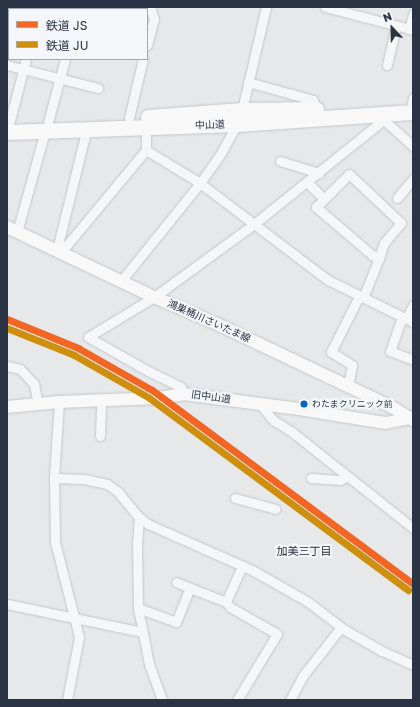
<!DOCTYPE html>
<meta charset="utf-8">
<style>
body{margin:0}
#map{position:relative;width:420px;height:707px;overflow:hidden;background:#e6e8ea;font-family:"Golos Text","Noto Sans JP",sans-serif}
div>[style]{position:absolute}
[style*='--x']{left:calc(var(--x)*1px);top:calc(var(--y)*1px);width:calc(var(--w)*1px);rotate:calc(var(--a)*1deg)}
.roads{filter:drop-shadow(0 0 1px #c4c6c8) drop-shadow(0 0 1px #c4c6c8)}
.minor>*{height:9px;margin:-4.5px;padding:0 4.5px;transform-origin:4.5px;border-radius:4.5px;background:#f5f6f7}
.secondary>*{height:12px;margin:-6px;padding:0 6px;transform-origin:6px;border-radius:6px;background:#f8f8f8}
.trunk>*{height:15px;margin:-7.5px;padding:0 7.5px;transform-origin:7.5px;border-radius:7.5px;background:#f8f8f8}
.rail-1>*{height:7px;margin:-3.5px;padding:0 3.5px;transform-origin:3.5px;border-radius:3.5px;background:#f26522}
.rail-2>*{height:7px;margin:-3.5px;padding:0 3.5px;transform-origin:3.5px;border-radius:3.5px;background:#ce8f0e}
.dots>*{width:11px;height:11px;translate:-50% -50%;box-sizing:border-box;border:2px solid #f4f6f9;border-radius:50%}
span{translate:-50% -50%;white-space:nowrap;text-align:center;line-height:1.15;-webkit-text-stroke:4px #f4f6f9;paint-order:stroke}
.bus-label{font-size:9px;color:#2b3445}
.left{translate:0 -50%;text-align:left}
.street-label{font-size:10px;color:#2b3445}
.neighbourhood-label{font-size:11px;color:#1d2536}
.frame{position:absolute;inset:0;border:8px solid #2b3445;pointer-events:none}
.legend{position:absolute;left:8px;top:8px;width:140px;height:52px;box-sizing:border-box;background:#f4f6f9;border:1px solid #a4a8b1;margin:0;padding:5px 7px;list-style:none;font-size:12px;color:#2b3445}
.legend li{display:flex;align-items:center;gap:8px;height:20px}
.legend b{width:20px;border:1px solid #a4a8b1}
.north{position:absolute;left:372px;top:8px;width:40px;height:40px;-webkit-text-stroke:3px #f4f6f9;paint-order:stroke;rotate:338deg;font-size:11px;font-weight:700;line-height:16px;text-align:center;color:#2b3445}
.north::after{content:'';display:block;margin:auto;width:14px;height:18px;background:#2b3445;clip-path:polygon(50% 0,100% 100%,50% 72%,0 100%)}
</style>
<div id="map">
<div class="roads">
<div class="minor">
<div style="--x:325;--y:7;--w:91;--a:14.6"></div>
<div style="--x:38;--y:9;--w:2;--a:-63"></div>
<div style="--x:78;--y:9;--w:2;--a:-63"></div>
<div style="--x:409;--y:29;--w:16;--a:-75"></div>
<div style="--x:147;--y:45;--w:27;--a:-75"></div>
<div style="--x:154;--y:19;--w:13;--a:-108"></div>
<div style="--x:7;--y:65;--w:94;--a:14.2"></div>
<div style="--x:387;--y:65;--w:40;--a:-77"></div>
<div style="--x:248;--y:82;--w:67;--a:15.5"></div>
<div style="--x:313;--y:100;--w:9;--a:77"></div>
<div style="--x:412;--y:104;--w:6;--a:-81"></div>
<div style="--x:129;--y:118;--w:61;--a:-76.7"></div>
<div style="--x:385;--y:121;--w:38;--a:42"></div>
<div style="--x:48;--y:122;--w:65;--a:-74.9"></div>
<div style="--x:9;--y:124;--w:67;--a:-75.3"></div>
<div style="--x:146;--y:150;--w:63;--a:31.4"></div>
<div style="--x:200;--y:183;--w:161;--a:37.2"></div>
<div style="--x:328;--y:280;--w:95;--a:26.3"></div>
<div style="--x:280;--y:161;--w:41;--a:17.1"></div>
<div style="--x:307;--y:182;--w:24;--a:45"></div>
<div style="--x:397;--y:198;--w:25;--a:-50"></div>
<div style="--x:17;--y:232;--w:105;--a:-74.5"></div>
<div style="--x:57;--y:249;--w:11;--a:-22"></div>
<div style="--x:67;--y:245;--w:124;--a:-50.3"></div>
<div style="--x:146;--y:150;--w:24;--a:-90"></div>
<div style="--x:57;--y:249;--w:125;--a:-76.1"></div>
<div style="--x:121;--y:281;--w:126;--a:-51.1"></div>
<div style="--x:200;--y:183;--w:39;--a:-55"></div>
<div style="--x:222;--y:151;--w:31;--a:-61"></div>
<div style="--x:237;--y:124;--w:15;--a:-70"></div>
<div style="--x:242;--y:110;--w:106;--a:-76.9"></div>
<div style="--x:363;--y:298;--w:43;--a:-68.2"></div>
<div style="--x:379;--y:258;--w:16;--a:-72"></div>
<div style="--x:384;--y:243;--w:26;--a:-50"></div>
<div style="--x:401;--y:223;--w:71;--a:-136.7"></div>
<div style="--x:349;--y:174;--w:47;--a:135"></div>
<div style="--x:316;--y:207;--w:74;--a:40.6"></div>
<div style="--x:372;--y:255;--w:8;--a:23"></div>
<div style="--x:402;--y:317;--w:36;--a:109"></div>
<div style="--x:390;--y:351;--w:25;--a:21"></div>
<div style="--x:406;--y:319;--w:16;--a:-63"></div>
<div style="--x:7;--y:366;--w:13;--a:13"></div>
<div style="--x:20;--y:369;--w:21;--a:47"></div>
<div style="--x:34;--y:384;--w:20;--a:79"></div>
<div style="--x:348;--y:386;--w:21;--a:-79"></div>
<div style="--x:352;--y:365;--w:25;--a:-148"></div>
<div style="--x:331;--y:352;--w:63;--a:-63.4"></div>
<div style="--x:183;--y:394;--w:7;--a:-106"></div>
<div style="--x:181;--y:387;--w:34;--a:-154"></div>
<div style="--x:150;--y:372;--w:71;--a:-150.6"></div>
<div style="--x:88;--y:337;--w:77;--a:-31.2"></div>
<div style="--x:154;--y:297;--w:124;--a:-36.1"></div>
<div style="--x:254;--y:224;--w:177;--a:-38.8"></div>
<div style="--x:59;--y:402;--w:76;--a:93.8"></div>
<div style="--x:54;--y:478;--w:64;--a:89.1"></div>
<div style="--x:55;--y:542;--w:98;--a:75.8"></div>
<div style="--x:79;--y:637;--w:64;--a:100.8"></div>
<div style="--x:260;--y:404;--w:21;--a:51"></div>
<div style="--x:273;--y:420;--w:22;--a:32"></div>
<div style="--x:292;--y:432;--w:154;--a:38.4"></div>
<div style="--x:100;--y:436;--w:37;--a:-88"></div>
<div style="--x:54;--y:478;--w:30;--a:2"></div>
<div style="--x:84;--y:479;--w:24;--a:12"></div>
<div style="--x:107;--y:484;--w:12;--a:35"></div>
<div style="--x:117;--y:491;--w:34;--a:50"></div>
<div style="--x:139;--y:517;--w:11;--a:38"></div>
<div style="--x:148;--y:524;--w:114;--a:23.9"></div>
<div style="--x:252;--y:570;--w:64;--a:29.7"></div>
<div style="--x:308;--y:602;--w:46;--a:37.1"></div>
<div style="--x:345;--y:630;--w:43;--a:29.6"></div>
<div style="--x:382;--y:651;--w:34;--a:24"></div>
<div style="--x:311;--y:478;--w:29;--a:4"></div>
<div style="--x:340;--y:480;--w:8;--a:-30"></div>
<div style="--x:235;--y:498;--w:42;--a:15"></div>
<div style="--x:139;--y:517;--w:26;--a:94"></div>
<div style="--x:137;--y:543;--w:65;--a:89.1"></div>
<div style="--x:138;--y:608;--w:57;--a:78.9"></div>
<div style="--x:149;--y:664;--w:38;--a:70"></div>
<div style="--x:190;--y:588;--w:39;--a:21"></div>
<div style="--x:7;--y:604;--w:138;--a:11.7"></div>
<div style="--x:138;--y:608;--w:40;--a:20.2"></div>
<div style="--x:176;--y:622;--w:37;--a:-68"></div>
<div style="--x:190;--y:588;--w:15;--a:-157"></div>
<div style="--x:237;--y:700;--w:77;--a:-58.8"></div>
<div style="--x:277;--y:634;--w:54;--a:-150.1"></div>
<div style="--x:230;--y:607;--w:6;--a:-129"></div>
<div style="--x:226;--y:602;--w:39;--a:-66"></div>
<div style="--x:290;--y:700;--w:26;--a:-62"></div>
<div style="--x:302;--y:677;--w:63;--a:-52"></div>
</div>
<div class="secondary">
<div style="--x:7;--y:227;--w:163;--a:25.5"></div>
<div style="--x:154;--y:297;--w:66;--a:23.1"></div>
<div style="--x:215;--y:323;--w:196;--a:25.4"></div>
<div style="--x:392;--y:407;--w:25;--a:32"></div>
<div style="--x:7;--y:407;--w:52;--a:-5.5"></div>
<div style="--x:59;--y:402;--w:100;--a:-2.3"></div>
<div style="--x:159;--y:398;--w:24;--a:-9"></div>
<div style="--x:183;--y:394;--w:117;--a:7.4"></div>
<div style="--x:299;--y:409;--w:80;--a:9.3"></div>
<div style="--x:378;--y:422;--w:8;--a:7"></div>
<div style="--x:386;--y:423;--w:25;--a:-12"></div>
</div>
<div class="trunk">
<div style="--x:148;--y:117;--w:94;--a:-4.3"></div>
<div style="--x:242;--y:110;--w:74;--a:-0.8"></div>
<div style="--x:7;--y:132;--w:230;--a:-2"></div>
<div style="--x:237;--y:124;--w:176;--a:-3.9"></div>
</div>
</div>
<div class="rail-1">
<div style="--x:7;--y:319;--w:77;--a:22.2"></div>
<div style="--x:78;--y:348;--w:85;--a:29.6"></div>
<div style="--x:152;--y:390;--w:325;--a:36.6"></div>
</div>
<div class="rail-2">
<div style="--x:7;--y:328;--w:72;--a:21.9"></div>
<div style="--x:74;--y:355;--w:85;--a:29.6"></div>
<div style="--x:148;--y:397;--w:324;--a:36.6"></div>
</div>
<div class="dots">
<div style="left:304px;top:404px;background:#0065bd"></div>
</div>
<div class="bus-label">
<span class="left" style="left:312px;top:404px">わたまクリニック前</span>
</div>
<div class="street-label">
<span style="left:210px;top:125px;rotate:-2deg">中山道</span>
<span style="left:209px;top:321px;rotate:24deg">鴻巣桶川さいたま線</span>
<span style="left:211px;top:397px;rotate:8deg">旧中山道</span>
</div>
<div class="neighbourhood-label">
<span style="left:304px;top:551px">加美三丁目</span>
</div>
<div class="frame"></div>
<ul class="legend">
<li><b style="height:5px;background:#f26522"></b>鉄道 JS</li>
<li><b style="height:5px;background:#ce8f0e"></b>鉄道 JU</li>
</ul>
<div class="north">N</div>
</div>
